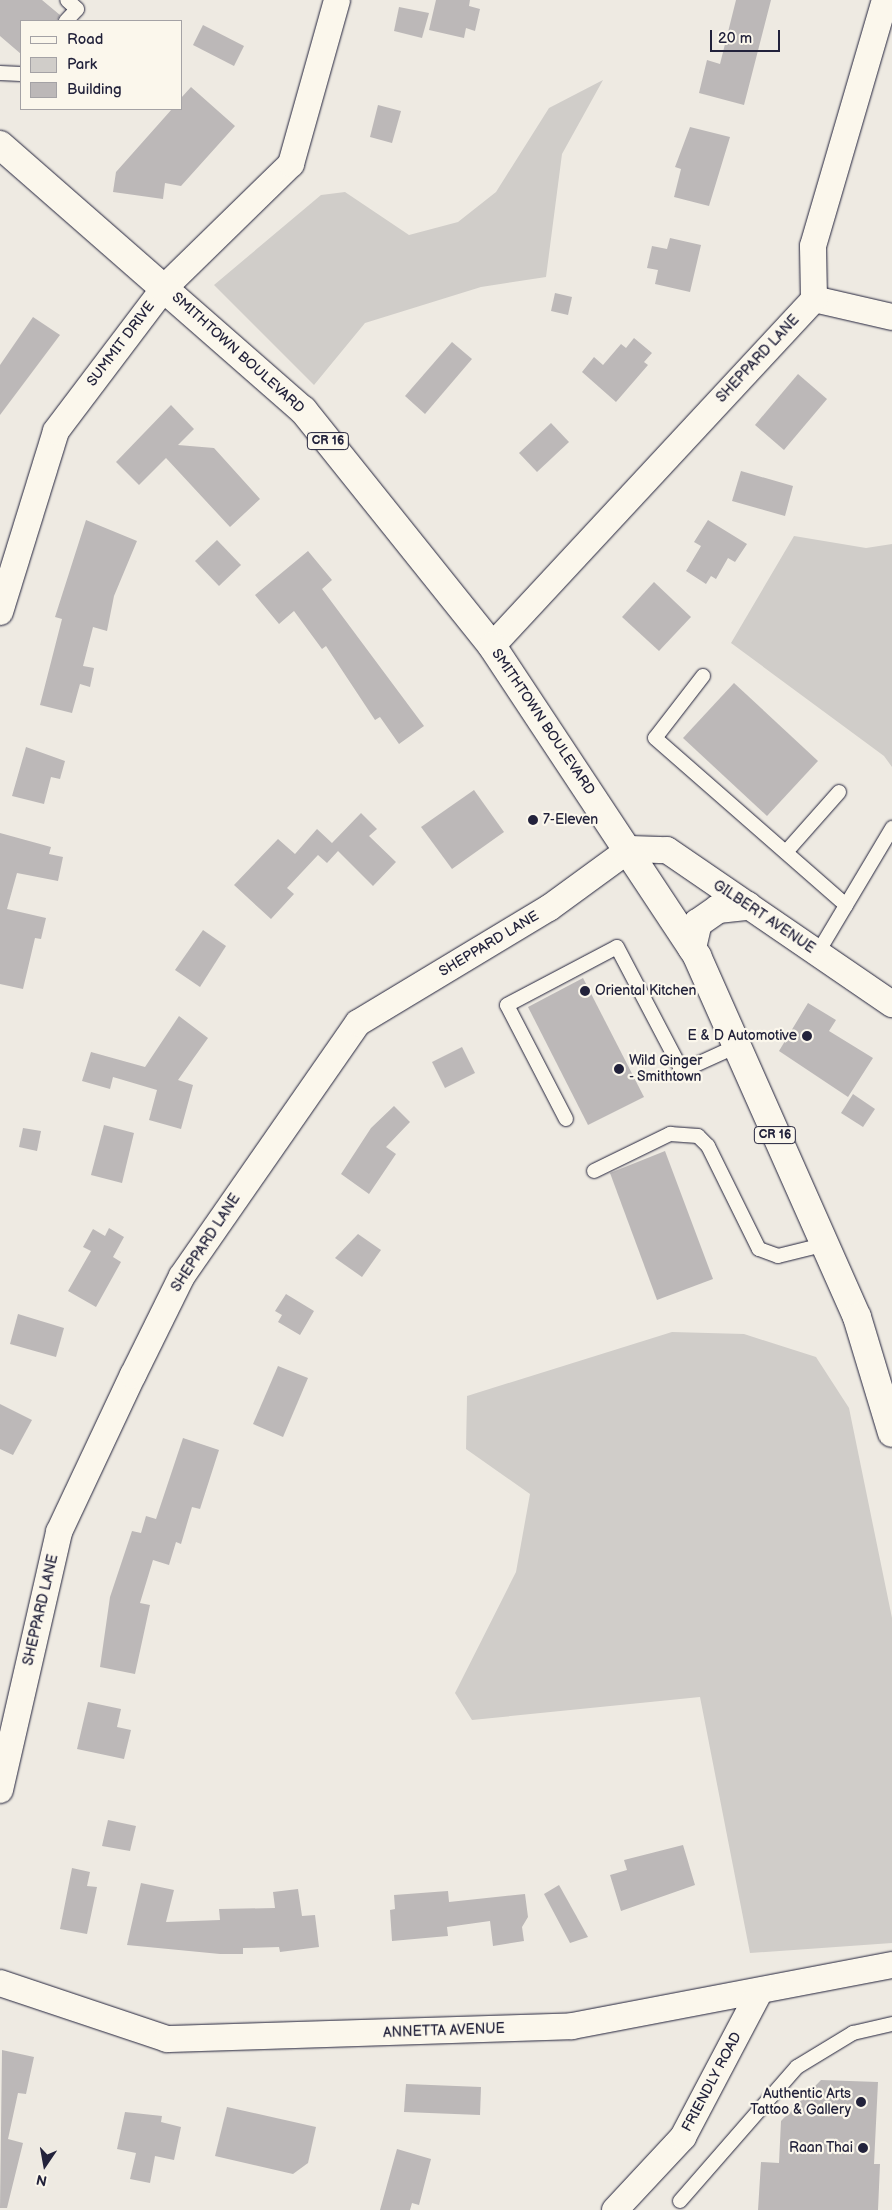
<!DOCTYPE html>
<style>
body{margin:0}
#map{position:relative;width:892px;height:2210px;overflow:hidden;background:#eeeae2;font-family:"Balsamiq Sans",sans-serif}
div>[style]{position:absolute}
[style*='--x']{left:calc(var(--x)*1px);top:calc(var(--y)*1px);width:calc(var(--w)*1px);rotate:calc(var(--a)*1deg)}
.green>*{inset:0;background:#d0cdc9}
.building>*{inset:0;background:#bcb8b8}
.roads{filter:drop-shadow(0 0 1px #22223b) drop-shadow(0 0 1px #22223b)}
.service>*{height:14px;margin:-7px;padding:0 7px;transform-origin:7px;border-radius:7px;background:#fbf7ec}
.minor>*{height:26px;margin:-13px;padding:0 13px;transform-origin:13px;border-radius:13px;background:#fbf7ec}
.primary>*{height:28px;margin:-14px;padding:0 14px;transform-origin:14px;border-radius:14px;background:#fbf7ec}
.dots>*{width:14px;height:14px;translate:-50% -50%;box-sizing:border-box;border:2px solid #fbf7ec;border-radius:50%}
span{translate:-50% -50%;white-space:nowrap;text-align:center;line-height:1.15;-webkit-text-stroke:4.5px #fbf7ec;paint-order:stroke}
.shield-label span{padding:1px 4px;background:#fbf7ec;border:1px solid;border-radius:4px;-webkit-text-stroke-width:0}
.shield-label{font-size:12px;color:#22223b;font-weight:700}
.street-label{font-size:14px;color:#22223b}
.poi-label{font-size:14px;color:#22223b}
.left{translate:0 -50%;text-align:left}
.right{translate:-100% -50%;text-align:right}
.legend{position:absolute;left:20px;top:20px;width:162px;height:90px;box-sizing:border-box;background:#fbf7ec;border:1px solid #a4a2a5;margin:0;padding:6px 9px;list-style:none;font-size:15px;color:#22223b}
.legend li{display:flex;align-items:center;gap:10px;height:25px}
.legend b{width:25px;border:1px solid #a4a2a5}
.north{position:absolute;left:20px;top:2140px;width:50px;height:50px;-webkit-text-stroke:4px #fbf7ec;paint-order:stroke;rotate:192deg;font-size:14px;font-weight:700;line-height:20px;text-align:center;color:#22223b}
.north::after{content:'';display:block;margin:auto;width:18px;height:22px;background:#22223b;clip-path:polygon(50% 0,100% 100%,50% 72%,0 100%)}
.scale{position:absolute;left:710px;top:30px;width:70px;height:22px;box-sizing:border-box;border:2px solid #22223b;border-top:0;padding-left:6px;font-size:15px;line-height:18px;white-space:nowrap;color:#22223b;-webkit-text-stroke:4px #fbf7ec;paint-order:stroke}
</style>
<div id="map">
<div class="green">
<div style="clip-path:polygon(603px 80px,562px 154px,546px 277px,481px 287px,365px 323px,314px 385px,214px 285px,321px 195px,345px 192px,409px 235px,458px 222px,496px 192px,549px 108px)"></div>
<div style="clip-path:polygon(794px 536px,866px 548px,892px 544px,892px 767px,884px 756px,731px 643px)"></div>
<div style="clip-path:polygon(672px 1332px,744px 1334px,816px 1357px,849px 1408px,892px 1618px,892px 1943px,750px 1953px,700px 1697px,472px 1720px,455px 1693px,516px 1572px,530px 1494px,466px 1449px,467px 1396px)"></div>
</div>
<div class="building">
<div style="clip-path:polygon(0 0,42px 0,60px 15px,57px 21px,21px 21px,21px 54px,0 36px)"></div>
<div style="clip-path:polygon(436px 0,470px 0,469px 6px,480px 9px,475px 31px,466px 28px,464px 38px,429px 30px)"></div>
<div style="clip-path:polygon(736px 0,771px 0,744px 105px,699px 93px,707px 60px,720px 64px)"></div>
<div style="clip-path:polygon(399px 7px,429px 13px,422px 38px,394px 31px)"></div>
<div style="clip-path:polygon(203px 25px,244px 46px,234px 66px,193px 45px)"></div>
<div style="clip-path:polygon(191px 87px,235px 126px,181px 186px,165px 183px,163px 199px,113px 192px,116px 172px,172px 109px,181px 109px,181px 98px)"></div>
<div style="clip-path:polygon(378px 105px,401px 111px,392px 143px,370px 137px)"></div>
<div style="clip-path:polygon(690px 127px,730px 137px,709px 206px,674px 197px,681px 169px,675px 167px)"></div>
<div style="clip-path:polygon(670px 238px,701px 245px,690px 292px,655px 284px,658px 270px,647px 268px,652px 246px,667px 249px)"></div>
<div style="clip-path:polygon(555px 293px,572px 297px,568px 315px,551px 311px)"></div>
<div style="clip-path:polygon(33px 317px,60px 335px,0 415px,0 365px)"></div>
<div style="clip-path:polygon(634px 338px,652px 353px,644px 362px,648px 365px,616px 402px,582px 372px,594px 357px,603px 365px,621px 344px,626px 348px)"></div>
<div style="clip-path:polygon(452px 342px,472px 359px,425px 414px,405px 396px)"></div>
<div style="clip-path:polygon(798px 374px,827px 399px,784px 450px,755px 425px)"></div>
<div style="clip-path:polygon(171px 405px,194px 429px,178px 445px,214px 448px,260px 499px,230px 527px,166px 458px,139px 485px,116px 462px)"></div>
<div style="clip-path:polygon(551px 423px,569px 442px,537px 472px,519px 453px)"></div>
<div style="clip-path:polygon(741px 471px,793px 486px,785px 516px,732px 501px)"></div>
<div style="clip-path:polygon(86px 520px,137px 541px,114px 596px,107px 631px,93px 627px,83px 666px,94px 668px,90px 687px,80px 684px,72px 713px,40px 705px,62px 619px,55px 617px)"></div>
<div style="clip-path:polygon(708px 520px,747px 544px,735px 562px,728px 558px,716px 579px,711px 576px,706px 584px,686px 571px,701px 546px,694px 542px)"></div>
<div style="clip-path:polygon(217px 540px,241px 565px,219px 586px,195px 561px)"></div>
<div style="clip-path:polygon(308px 551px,332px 580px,322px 589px,424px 726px,399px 744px,380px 717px,375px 720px,326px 646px,322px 649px,294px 611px,279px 624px,255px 595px)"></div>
<div style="clip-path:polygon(654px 582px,691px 617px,659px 651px,622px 617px)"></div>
<div style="clip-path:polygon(734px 683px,818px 761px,767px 816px,683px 738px)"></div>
<div style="clip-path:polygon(26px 747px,65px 761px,60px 779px,51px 777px,44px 804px,12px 796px)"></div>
<div style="clip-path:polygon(474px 790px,504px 832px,452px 869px,421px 827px)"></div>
<div style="clip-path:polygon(361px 813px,377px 829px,369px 836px,396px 862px,373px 886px,338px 851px,327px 863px,318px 855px,287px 888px,294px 894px,271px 919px,234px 885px,278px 839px,295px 854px,317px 829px,332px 843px)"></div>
<div style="clip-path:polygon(0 833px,51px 847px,49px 854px,63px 857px,58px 881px,17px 873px,7px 909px,46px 918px,41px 939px,35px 938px,23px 989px,0 984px)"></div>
<div style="clip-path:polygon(203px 930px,226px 946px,200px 987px,175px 970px)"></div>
<div style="clip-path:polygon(583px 978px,644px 1097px,588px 1125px,528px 1007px)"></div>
<div style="clip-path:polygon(808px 1003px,836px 1020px,829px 1031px,873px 1058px,848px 1097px,779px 1051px)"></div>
<div style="clip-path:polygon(179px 1016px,208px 1038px,178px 1080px,193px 1085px,181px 1129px,149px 1120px,157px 1090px,113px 1077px,110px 1089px,82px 1081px,91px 1052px,145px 1067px)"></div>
<div style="clip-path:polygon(462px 1047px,475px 1073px,445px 1088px,432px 1062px)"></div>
<div style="clip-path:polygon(853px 1094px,875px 1109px,863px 1127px,841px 1113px)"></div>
<div style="clip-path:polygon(394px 1106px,410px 1122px,386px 1147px,396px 1154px,369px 1194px,341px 1174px,371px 1128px)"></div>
<div style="clip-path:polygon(104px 1125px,134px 1133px,122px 1183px,91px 1175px)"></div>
<div style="clip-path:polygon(23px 1128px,41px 1131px,37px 1151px,19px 1147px)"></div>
<div style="clip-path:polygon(665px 1151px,713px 1279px,657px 1300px,610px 1173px)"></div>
<div style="clip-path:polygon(109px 1228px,124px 1237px,113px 1257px,121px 1262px,96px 1307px,68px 1291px,91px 1251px,83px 1247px,93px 1229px,105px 1236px)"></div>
<div style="clip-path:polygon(358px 1234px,381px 1250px,362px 1277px,335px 1258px)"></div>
<div style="clip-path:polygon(286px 1294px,314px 1311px,300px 1335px,278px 1322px,282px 1315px,275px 1311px)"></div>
<div style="clip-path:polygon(18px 1314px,64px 1328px,56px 1357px,10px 1344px)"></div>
<div style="clip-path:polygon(278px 1366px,308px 1378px,283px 1437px,253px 1424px)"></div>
<div style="clip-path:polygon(0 1404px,32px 1420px,13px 1455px,0 1449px)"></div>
<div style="clip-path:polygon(183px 1438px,219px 1450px,200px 1509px,192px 1507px,181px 1544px,176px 1542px,169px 1565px,153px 1560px,140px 1603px,150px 1605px,135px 1674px,100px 1667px,110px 1597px,132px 1531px,141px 1533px,146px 1516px,156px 1519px)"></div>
<div style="clip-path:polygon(88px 1702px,121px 1709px,117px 1727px,131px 1730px,124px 1759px,77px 1749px)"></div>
<div style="clip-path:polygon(108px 1820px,136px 1826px,130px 1851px,102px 1846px)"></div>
<div style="clip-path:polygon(683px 1845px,695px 1885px,621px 1911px,610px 1875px,627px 1870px,624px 1860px)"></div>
<div style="clip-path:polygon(72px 1868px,90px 1872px,87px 1886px,97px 1887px,87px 1934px,60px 1929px)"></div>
<div style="clip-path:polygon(141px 1883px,174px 1890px,166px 1922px,220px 1920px,219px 1909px,275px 1908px,273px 1892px,298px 1889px,302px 1916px,315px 1915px,319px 1947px,280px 1952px,279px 1947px,243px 1948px,243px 1954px,220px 1954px,127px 1945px)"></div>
<div style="clip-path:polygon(559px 1885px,588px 1937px,570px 1943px,544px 1894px)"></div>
<div style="clip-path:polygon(448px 1891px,449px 1902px,525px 1894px,528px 1917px,522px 1927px,524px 1941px,493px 1946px,490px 1921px,447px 1927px,448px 1936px,392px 1941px,390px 1910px,395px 1909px,394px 1895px)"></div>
<div style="clip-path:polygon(2px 2050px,34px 2057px,26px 2094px,18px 2093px,8px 2139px,23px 2143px,7px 2208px,0 2208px)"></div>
<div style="clip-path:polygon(821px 2080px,878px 2082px,874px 2164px,880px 2164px,878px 2210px,758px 2210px,761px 2162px,779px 2163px,781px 2121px)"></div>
<div style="clip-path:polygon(406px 2084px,481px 2087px,480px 2115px,404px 2112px)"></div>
<div style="clip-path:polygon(227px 2107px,316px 2127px,308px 2163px,293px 2174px,215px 2156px)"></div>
<div style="clip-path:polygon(125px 2112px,162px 2116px,161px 2122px,181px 2127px,174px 2160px,155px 2156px,150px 2183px,130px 2179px,136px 2153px,117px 2149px)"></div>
<div style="clip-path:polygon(397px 2149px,431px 2159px,419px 2205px,412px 2203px,410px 2210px,380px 2210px)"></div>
</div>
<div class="roads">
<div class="service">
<div style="--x:66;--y:21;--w:16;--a:-47"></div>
<div style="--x:77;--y:9;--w:13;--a:-138"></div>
<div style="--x:0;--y:73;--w:21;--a:3"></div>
<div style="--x:703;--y:676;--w:78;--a:127.7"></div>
<div style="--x:655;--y:738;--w:254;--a:41.2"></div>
<div style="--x:786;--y:852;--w:80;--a:-48.5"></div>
<div style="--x:817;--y:954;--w:147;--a:-59.2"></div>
<div style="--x:566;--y:1119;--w:128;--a:-117.4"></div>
<div style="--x:507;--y:1005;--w:124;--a:-27.8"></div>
<div style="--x:617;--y:947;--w:140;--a:62.3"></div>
<div style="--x:682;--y:1071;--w:63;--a:-24.5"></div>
<div style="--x:594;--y:1171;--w:85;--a:-26"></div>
<div style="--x:670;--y:1134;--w:28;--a:4"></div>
<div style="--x:698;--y:1136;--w:14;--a:45"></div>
<div style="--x:708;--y:1146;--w:115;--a:63.7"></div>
<div style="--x:759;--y:1249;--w:20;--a:20"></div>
<div style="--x:778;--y:1256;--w:50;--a:-13.8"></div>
<div style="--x:680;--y:2201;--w:178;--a:-48.9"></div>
<div style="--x:797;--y:2067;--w:66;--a:-31.3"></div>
<div style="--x:853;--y:2033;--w:40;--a:-13"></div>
</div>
<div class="minor">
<div style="--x:814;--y:299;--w:80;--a:13"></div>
<div style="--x:0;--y:612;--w:189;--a:-72.8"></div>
<div style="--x:56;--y:431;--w:181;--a:-52.9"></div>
<div style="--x:165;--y:287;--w:176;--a:-44.3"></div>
<div style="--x:291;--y:164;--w:170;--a:-74.3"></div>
<div style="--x:492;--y:646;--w:473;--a:-47.1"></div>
<div style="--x:814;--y:299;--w:53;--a:-91.1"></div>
<div style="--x:813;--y:246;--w:256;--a:-73.7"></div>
<div style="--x:0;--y:1790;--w:265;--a:-77.1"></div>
<div style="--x:59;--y:1532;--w:174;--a:-64.8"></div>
<div style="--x:133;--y:1375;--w:110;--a:-63.7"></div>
<div style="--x:182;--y:1276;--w:308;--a:-55.2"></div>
<div style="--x:358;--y:1023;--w:223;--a:-31.1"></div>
<div style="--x:549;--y:908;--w:100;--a:-36.1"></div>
<div style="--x:630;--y:849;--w:37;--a:2"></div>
<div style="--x:667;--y:850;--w:273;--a:34.4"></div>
<div style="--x:0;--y:1983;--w:176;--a:18.5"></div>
<div style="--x:167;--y:2039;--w:405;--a:-1.8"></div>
<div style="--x:572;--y:2026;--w:326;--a:-10.8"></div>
<div style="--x:615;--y:2210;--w:100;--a:-47"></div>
<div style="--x:683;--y:2137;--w:165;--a:-62.2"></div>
</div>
<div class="primary">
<div style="--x:0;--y:145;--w:403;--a:41.2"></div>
<div style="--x:303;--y:410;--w:302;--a:51.3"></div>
<div style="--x:492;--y:646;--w:372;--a:56.5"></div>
<div style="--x:697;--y:956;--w:395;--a:66.1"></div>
<div style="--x:857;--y:1317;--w:121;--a:73.2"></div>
<div style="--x:692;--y:948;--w:26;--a:-77"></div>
<div style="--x:698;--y:923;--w:24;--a:-35"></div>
<div style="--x:718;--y:909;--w:30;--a:-6"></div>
</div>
</div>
<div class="dots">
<div style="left:533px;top:820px;background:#22223b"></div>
<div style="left:585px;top:991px;background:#22223b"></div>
<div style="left:807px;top:1036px;background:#22223b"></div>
<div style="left:619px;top:1069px;background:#22223b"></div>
<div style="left:861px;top:2102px;background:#22223b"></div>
<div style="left:863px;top:2148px;background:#22223b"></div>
</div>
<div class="shield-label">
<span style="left:328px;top:441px">CR 16</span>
<span style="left:775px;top:1135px">CR 16</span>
</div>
<div class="street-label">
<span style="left:121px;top:344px;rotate:-53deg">SUMMIT DRIVE</span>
<span style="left:238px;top:353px;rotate:42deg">SMITHTOWN BOULEVARD</span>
<span style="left:758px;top:359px;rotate:-47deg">SHEPPARD LANE</span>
<span style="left:543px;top:722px;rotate:56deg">SMITHTOWN BOULEVARD</span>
<span style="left:764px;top:917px;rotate:34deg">GILBERT AVENUE</span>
<span style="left:489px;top:944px;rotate:-31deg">SHEPPARD LANE</span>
<span style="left:206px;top:1243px;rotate:-57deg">SHEPPARD LANE</span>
<span style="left:41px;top:1610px;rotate:-77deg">SHEPPARD LANE</span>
<span style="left:444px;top:2031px;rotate:-2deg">ANNETTA AVENUE</span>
<span style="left:712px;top:2082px;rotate:-62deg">FRIENDLY ROAD</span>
</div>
<div class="poi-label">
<span class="left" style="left:543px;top:820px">7-Eleven</span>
<span class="left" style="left:595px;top:991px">Oriental Kitchen</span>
<span class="right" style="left:797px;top:1036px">E &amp; D Automotive</span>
<span class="left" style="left:629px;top:1069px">Wild Ginger<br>- Smithtown</span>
<span class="right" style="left:851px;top:2102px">Authentic Arts<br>Tattoo &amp; Gallery</span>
<span class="right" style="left:853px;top:2148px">Raan Thai</span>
</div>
<ul class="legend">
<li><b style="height:6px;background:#fbf7ec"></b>Road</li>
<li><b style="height:14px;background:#d0cdc9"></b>Park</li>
<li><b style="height:14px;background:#bcb8b8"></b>Building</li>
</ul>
<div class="north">N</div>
<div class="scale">20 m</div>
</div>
